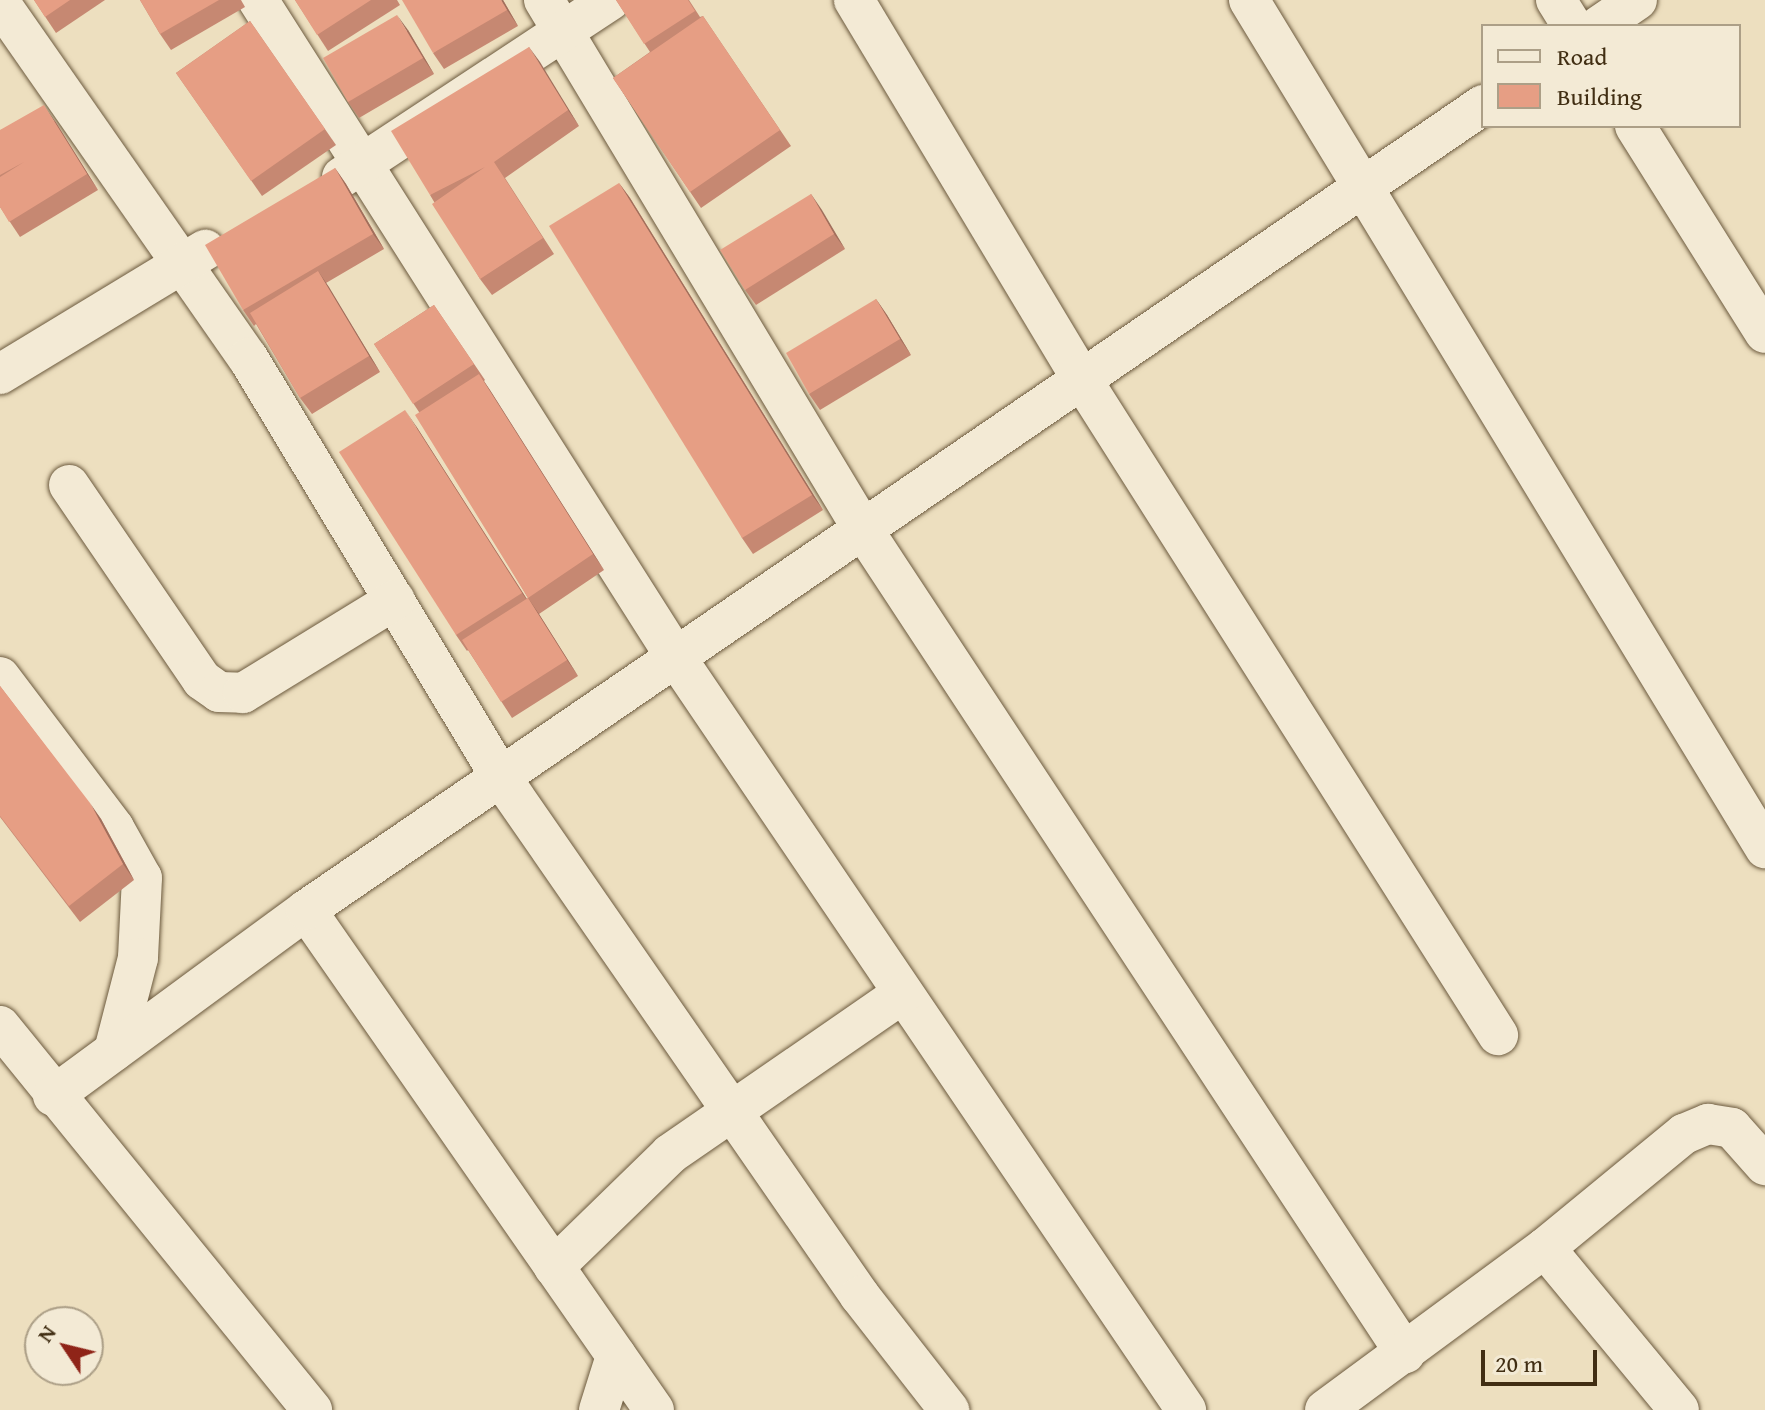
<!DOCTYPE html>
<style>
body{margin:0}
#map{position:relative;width:1765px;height:1410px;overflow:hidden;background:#eddfbf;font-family:"Gentium Book Plus",serif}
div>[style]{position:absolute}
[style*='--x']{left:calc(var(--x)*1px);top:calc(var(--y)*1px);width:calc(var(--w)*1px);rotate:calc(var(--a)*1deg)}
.roads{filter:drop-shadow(0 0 2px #6c5a3e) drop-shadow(0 0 2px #6c5a3e)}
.minor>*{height:40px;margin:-20px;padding:0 20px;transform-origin:20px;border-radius:20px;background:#f3ead5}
.wall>*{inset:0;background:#c68872}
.shaded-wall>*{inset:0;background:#a16f5c}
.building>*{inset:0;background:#e69e84}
span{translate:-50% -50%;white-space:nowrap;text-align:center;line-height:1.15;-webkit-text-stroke:6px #f3ead5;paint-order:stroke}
.legend{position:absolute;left:1481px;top:24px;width:260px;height:104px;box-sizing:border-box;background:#f3ead5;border:2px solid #ac9f87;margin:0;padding:10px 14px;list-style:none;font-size:24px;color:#412e13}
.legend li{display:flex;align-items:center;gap:16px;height:40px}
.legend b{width:40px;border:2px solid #ac9f87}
.north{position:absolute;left:24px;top:1306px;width:80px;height:80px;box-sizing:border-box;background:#f3ead5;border:2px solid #ac9f87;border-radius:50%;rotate:305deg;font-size:22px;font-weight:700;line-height:32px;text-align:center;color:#412e13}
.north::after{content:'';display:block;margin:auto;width:28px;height:36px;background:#8f2418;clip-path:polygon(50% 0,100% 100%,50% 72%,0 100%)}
.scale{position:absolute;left:1481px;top:1350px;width:116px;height:36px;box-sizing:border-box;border:4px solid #412e13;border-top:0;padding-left:10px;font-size:24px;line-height:28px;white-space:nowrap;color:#412e13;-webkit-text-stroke:6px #f3ead5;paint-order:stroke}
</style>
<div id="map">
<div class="roads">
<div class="minor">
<div style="--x:258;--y:0;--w:777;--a:57.56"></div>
<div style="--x:675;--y:656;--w:911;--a:55.87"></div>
<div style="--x:544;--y:0;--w:616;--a:58.94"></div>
<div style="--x:862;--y:528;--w:988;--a:56.65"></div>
<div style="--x:854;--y:0;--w:437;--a:59"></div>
<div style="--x:1079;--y:375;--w:782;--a:57.59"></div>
<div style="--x:1249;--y:0;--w:993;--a:58.68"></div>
<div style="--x:1556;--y:0;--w:31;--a:58"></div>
<div style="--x:0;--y:3;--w:433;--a:55.1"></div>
<div style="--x:248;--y:358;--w:492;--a:58.9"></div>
<div style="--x:502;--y:779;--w:629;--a:55.3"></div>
<div style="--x:860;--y:1296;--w:145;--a:52"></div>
<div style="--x:1599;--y:26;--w:46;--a:-34.4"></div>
<div style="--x:1635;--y:126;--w:244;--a:57.9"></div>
<div style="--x:342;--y:177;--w:321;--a:-33.4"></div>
<div style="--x:0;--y:374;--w:240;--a:-31.2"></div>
<div style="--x:69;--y:485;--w:236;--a:55.7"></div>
<div style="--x:202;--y:680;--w:21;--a:35"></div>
<div style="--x:219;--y:692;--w:24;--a:2"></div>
<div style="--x:243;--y:693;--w:178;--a:-31.5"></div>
<div style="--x:0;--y:677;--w:189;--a:52.9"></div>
<div style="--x:114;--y:828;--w:57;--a:60.8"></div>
<div style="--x:142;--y:878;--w:80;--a:92.9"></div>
<div style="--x:138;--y:958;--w:96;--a:104.5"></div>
<div style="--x:306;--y:910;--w:609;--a:55.16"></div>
<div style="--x:0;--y:1026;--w:495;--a:50.9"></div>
<div style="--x:53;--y:1096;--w:314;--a:-36.3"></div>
<div style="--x:306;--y:910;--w:1426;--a:-34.37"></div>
<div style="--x:1545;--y:1248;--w:210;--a:50.4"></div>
<div style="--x:554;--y:1267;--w:162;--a:-44.2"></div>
<div style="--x:670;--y:1154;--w:283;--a:-34.6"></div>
<div style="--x:599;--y:1410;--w:57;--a:-72.5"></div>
<div style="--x:1325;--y:1410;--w:273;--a:-36.4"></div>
<div style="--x:1545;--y:1248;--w:180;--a:-39.4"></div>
<div style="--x:1684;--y:1134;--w:26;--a:-23"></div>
<div style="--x:1708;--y:1124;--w:24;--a:9"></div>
<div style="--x:1732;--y:1128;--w:50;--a:48.3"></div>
</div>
</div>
<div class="wall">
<div style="clip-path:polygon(34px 0,105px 0,56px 33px)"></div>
<div style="clip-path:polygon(140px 0,241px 0,245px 7px,171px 50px,160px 34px)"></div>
<div style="clip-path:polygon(295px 0,397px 0,400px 5px,328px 51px)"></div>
<div style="clip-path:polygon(503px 0,518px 26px,444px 69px,433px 53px)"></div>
<div style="clip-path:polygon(616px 0,689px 0,700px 17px,703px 16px,791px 146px,701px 208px,613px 78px,650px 52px)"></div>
<div style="clip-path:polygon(250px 21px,336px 145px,262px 196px,176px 73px)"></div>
<div style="clip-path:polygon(408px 30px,434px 74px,359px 118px,348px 102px)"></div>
<div style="clip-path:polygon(529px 47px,579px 126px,505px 178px,554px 254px,492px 295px,480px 279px,430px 195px)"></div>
<div style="clip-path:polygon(55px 121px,98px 190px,20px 237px,0 207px,0 130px)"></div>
<div style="clip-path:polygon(335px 168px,346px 184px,384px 249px,326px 283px,380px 372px,312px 414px,300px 398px,256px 324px,254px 326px,243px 310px)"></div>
<div style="clip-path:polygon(619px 183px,630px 198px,823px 510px,753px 554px,742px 538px)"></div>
<div style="clip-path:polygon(811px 194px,845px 249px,756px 305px,745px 290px)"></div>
<div style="clip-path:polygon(876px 299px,887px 315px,911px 355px,820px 410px,809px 394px)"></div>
<div style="clip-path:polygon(434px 305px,485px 380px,484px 381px,604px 570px,539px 614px,578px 676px,512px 718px,468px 650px,467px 651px,456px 635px,416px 426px,527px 599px,528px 598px,419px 412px,374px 344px)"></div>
<div style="clip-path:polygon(0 686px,101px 819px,134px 880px,80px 922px,0 817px)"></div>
</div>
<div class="shaded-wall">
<div style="clip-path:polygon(501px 0,503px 0,518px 26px,507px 10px)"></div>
<div style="clip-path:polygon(397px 15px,408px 30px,434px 74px,423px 58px)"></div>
<div style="clip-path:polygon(529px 47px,540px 62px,579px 126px,568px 110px)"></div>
<div style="clip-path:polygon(44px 105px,55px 121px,98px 190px,87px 174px)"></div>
<div style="clip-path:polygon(335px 168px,346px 184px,384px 249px,373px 234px)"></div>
<div style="clip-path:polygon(619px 183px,630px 198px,823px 510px,812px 495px)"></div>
<div style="clip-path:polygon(811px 194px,822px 210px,845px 249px,834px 234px)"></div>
<div style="clip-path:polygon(318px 271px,329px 287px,380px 372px,369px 356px)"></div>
<div style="clip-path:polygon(876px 299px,887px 315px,911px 355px,900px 339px)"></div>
<div style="clip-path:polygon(479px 374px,490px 390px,604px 570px,593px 554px)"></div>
<div style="clip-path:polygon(405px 410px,416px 426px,533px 609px,522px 593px)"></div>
<div style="clip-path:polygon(528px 598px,539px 614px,578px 676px,567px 660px)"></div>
<div style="clip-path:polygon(90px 803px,101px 819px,134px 880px,123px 864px)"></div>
</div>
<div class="building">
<div style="clip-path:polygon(34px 0,70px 0,45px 17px)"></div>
<div style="clip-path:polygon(140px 0,219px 0,160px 34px)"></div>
<div style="clip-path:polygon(295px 0,371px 0,317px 35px)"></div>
<div style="clip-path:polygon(402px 0,501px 0,507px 10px,433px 53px)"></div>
<div style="clip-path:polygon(616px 0,688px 0,695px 11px,644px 44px)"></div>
<div style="clip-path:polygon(397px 15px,423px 58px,348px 102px,323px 58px)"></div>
<div style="clip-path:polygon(703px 16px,780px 130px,690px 192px,613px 78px)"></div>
<div style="clip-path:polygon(250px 21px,325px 129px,251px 181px,176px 73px)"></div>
<div style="clip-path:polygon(529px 47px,568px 110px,494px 162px,543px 238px,480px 279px,432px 204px,485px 167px,430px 195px,391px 131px)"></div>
<div style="clip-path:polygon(44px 105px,87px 174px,9px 222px,0 207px,0 177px,24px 162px,0 175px,0 130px)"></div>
<div style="clip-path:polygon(335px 168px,373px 234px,243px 310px,205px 245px)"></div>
<div style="clip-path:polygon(619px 183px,812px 495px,742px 538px,549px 226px)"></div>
<div style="clip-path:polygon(811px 194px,834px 234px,745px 290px,720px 250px)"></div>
<div style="clip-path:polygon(318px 271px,369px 356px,300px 398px,250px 313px)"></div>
<div style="clip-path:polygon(876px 299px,900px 339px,809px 394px,786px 353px)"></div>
<div style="clip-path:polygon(434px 305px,474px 364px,413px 404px,374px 344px)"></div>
<div style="clip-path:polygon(479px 374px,593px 554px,528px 598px,567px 660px,501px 702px,462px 640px,528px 598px,415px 415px)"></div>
<div style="clip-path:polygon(405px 410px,522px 593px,456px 635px,339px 452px)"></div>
<div style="clip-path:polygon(0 686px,90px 803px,123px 864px,69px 906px,0 816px)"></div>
</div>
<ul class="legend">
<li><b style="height:10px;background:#f3ead5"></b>Road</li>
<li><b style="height:22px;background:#e69e84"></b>Building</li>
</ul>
<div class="north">N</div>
<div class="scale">20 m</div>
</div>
